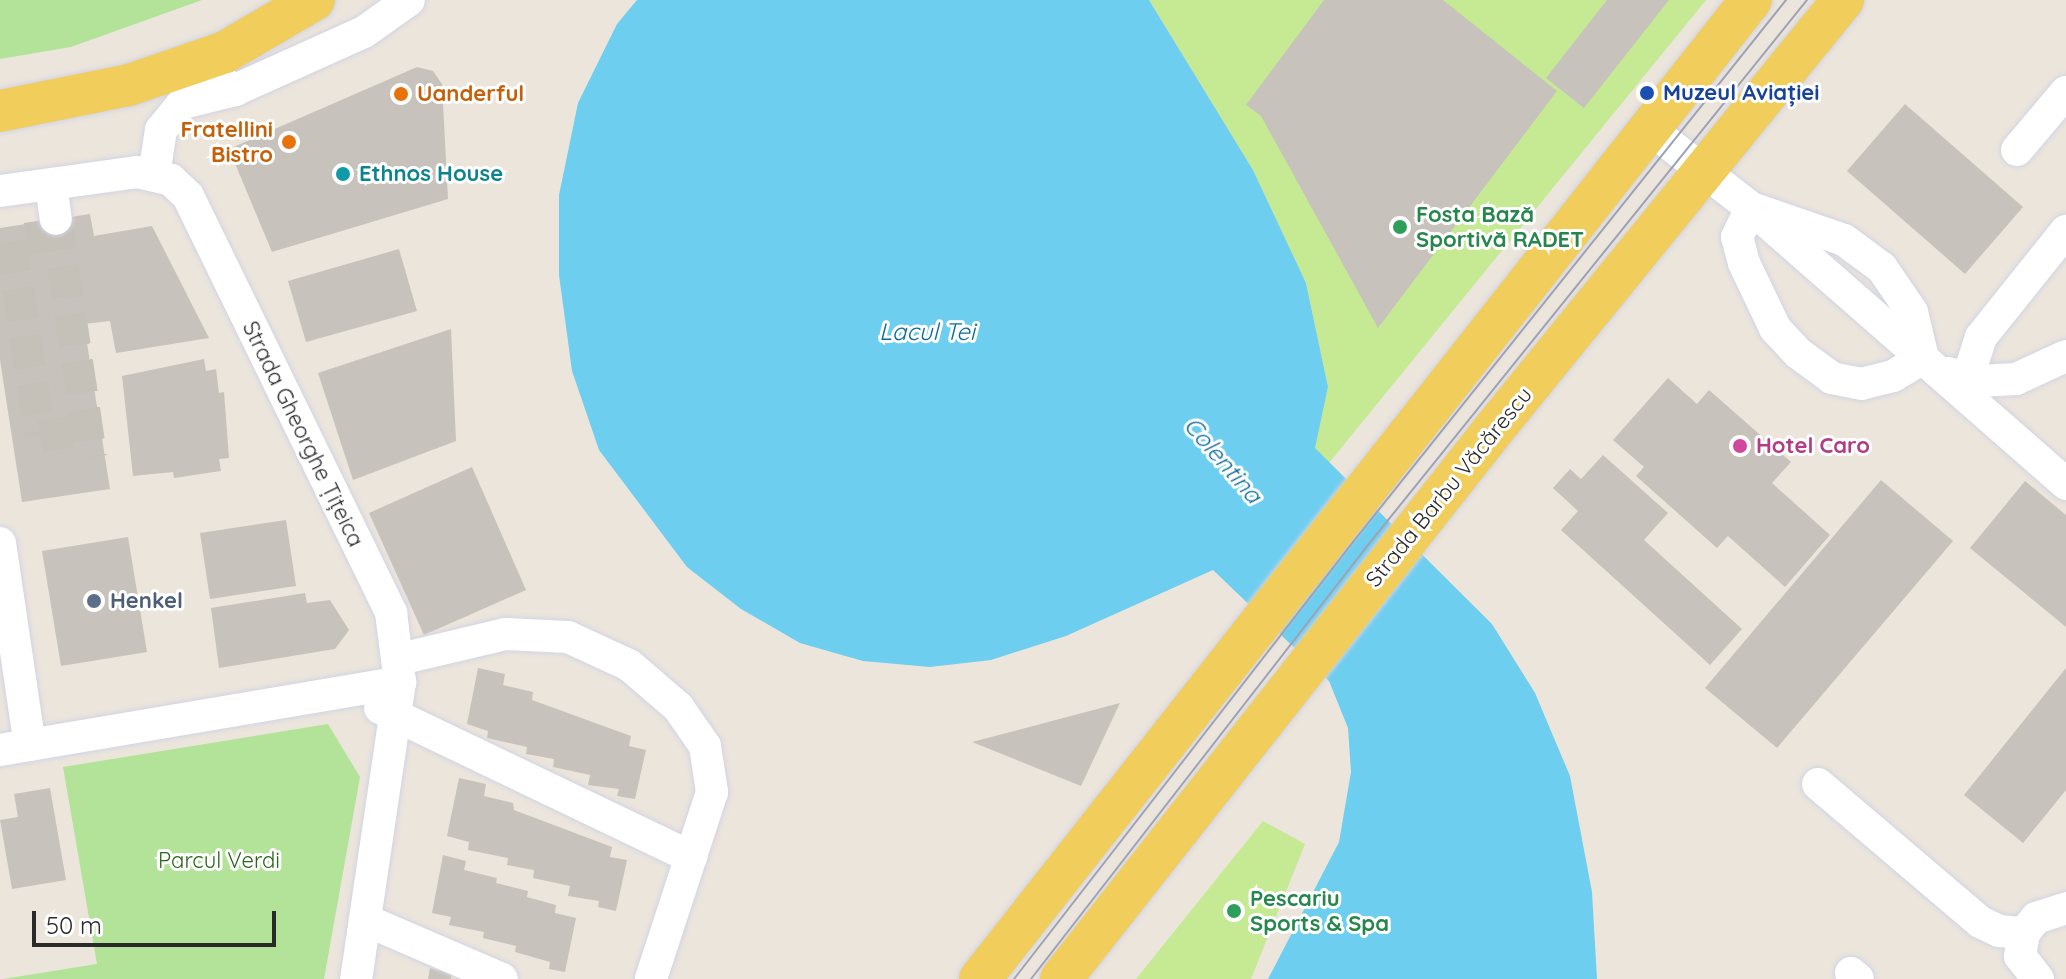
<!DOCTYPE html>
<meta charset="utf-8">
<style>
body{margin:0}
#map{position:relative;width:2066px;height:979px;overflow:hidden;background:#ece5dc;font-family:Quicksand,sans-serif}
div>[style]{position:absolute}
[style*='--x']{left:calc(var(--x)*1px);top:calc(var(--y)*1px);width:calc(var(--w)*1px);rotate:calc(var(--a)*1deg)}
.green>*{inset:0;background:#b2e398}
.pitch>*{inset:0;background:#c6ea93}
.water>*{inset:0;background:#6eceef}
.building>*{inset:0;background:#c7c2bb}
.minor-tunnel>*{height:32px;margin-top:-16px;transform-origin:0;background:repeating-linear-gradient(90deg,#c5c0b8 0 32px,transparent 0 48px)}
.roads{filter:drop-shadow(0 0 2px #d1d4e3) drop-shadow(0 0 2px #d1d4e3)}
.minor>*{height:32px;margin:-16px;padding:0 16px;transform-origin:16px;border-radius:16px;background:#fff}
.major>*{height:42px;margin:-21px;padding:0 21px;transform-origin:21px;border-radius:21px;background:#f1cd5c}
.tram>*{height:2px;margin:-1px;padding:0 1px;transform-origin:1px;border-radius:1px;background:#9ea2b4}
.dots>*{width:22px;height:22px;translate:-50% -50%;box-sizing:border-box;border:4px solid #fff;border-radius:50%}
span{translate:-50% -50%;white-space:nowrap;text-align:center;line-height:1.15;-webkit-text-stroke:6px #fff;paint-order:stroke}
.transit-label{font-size:22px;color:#164399;font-weight:700}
.left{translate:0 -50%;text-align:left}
.food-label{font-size:22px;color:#c56008;font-weight:700}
.right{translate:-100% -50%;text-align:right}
.culture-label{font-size:22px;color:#0d838f;font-weight:700}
.leisure-label{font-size:22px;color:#27864d;font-weight:700}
.street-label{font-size:22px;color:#2a2a2a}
.hotel-label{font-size:22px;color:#b23c85;font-weight:700}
.service-label{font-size:22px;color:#4e5e75;font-weight:700}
.park-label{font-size:22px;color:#2a671a}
.water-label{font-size:24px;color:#0d6c9b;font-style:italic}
.scale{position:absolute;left:32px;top:911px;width:244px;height:36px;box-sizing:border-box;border:4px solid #2a2a2a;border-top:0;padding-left:10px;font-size:24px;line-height:28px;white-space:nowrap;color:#2a2a2a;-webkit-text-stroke:6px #fff;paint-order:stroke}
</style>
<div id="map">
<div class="green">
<div style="clip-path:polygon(0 0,202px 0,71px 47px,0 59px)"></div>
<div style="clip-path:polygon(328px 724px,360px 777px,324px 979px,3px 979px,97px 964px,63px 767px)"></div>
</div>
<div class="pitch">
<div style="clip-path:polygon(1149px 0,1706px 0,1329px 463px,1314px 448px,1328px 387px,1306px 283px,1253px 170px)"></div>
<div style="clip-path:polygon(1263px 821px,1305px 844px,1251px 979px,1136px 979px)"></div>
</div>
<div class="water">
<div style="clip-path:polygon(637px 0,1149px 0,1253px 170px,1306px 283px,1328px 387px,1315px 448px,1492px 624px,1535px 693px,1570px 776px,1592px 892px,1597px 979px,1268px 979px,1339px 842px,1351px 772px,1348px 728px,1329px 681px,1213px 570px,1066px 636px,991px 660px,930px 667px,863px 661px,800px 643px,741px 609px,687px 567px,599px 450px,572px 371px,559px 275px,559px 195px,578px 103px,617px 24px)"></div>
</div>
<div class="building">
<div style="clip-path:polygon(1324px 0,1443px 0,1557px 91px,1378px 328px,1261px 116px,1246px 105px)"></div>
<div style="clip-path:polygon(1607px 0,1669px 0,1584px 108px,1546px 78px)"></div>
<div style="clip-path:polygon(417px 67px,433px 71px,442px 84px,448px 199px,272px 252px,229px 149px)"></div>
<div style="clip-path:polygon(1905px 104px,2023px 207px,1965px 274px,1847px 171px)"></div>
<div style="clip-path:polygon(90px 214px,94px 236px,152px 226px,209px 338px,116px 353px,110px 321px,84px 324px,110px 489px,22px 502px,0 360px,0 228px)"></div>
<div style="clip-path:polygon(399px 249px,417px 311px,306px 342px,288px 281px)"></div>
<div style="clip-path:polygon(451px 329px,456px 441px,353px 480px,318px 373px)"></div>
<div style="clip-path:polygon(204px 359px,206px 371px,216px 369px,219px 393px,224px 392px,229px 458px,219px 459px,221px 471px,174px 478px,173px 472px,133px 476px,122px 376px)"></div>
<div style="clip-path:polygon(1668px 378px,1697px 404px,1709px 390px,1791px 462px,1772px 483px,1830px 535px,1785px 587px,1728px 536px,1717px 548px,1636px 476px,1644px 467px,1613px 440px)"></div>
<div style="clip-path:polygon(1603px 455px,1668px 513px,1644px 540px,1742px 629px,1710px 665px,1561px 530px,1578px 511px,1553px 488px,1570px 469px,1581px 479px)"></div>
<div style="clip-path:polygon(472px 467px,526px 590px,424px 635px,369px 513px)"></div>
<div style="clip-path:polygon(1881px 480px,1953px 541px,1777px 748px,1705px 688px)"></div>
<div style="clip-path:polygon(2025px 481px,2066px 515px,2066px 627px,1970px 548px)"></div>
<div style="clip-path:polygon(286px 520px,296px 586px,210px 599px,200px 533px)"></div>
<div style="clip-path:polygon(128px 537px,147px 652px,61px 666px,42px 551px)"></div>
<div style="clip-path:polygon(305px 593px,307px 603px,330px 600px,349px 630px,335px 649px,219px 668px,211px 608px)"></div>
<div style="clip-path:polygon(478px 668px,505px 674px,503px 685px,533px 692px,532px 700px,631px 736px,629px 746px,646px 750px,635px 799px,617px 796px,619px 789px,588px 785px,590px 775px,553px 767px,554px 759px,526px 754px,527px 747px,487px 738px,488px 731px,467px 724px)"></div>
<div style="clip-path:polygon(2066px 668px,2066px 790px,2023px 843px,1964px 795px)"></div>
<div style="clip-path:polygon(1120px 703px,1081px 786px,972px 742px)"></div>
<div style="clip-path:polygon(459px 778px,486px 784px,484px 796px,513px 803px,514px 810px,612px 847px,610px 857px,627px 860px,616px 911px,598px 907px,599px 901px,568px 896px,570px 886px,533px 878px,534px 870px,507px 865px,508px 858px,468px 850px,469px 842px,447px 836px)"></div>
<div style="clip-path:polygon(50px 788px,66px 880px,12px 889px,0 820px,18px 817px,14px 794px)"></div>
<div style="clip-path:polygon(443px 855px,466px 861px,464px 870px,497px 878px,496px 883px,528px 891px,527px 897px,556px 905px,555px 913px,576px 918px,565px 972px,549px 969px,550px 962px,515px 952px,516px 946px,483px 938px,484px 932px,449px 925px,451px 917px,432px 913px)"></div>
<div style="clip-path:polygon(430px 968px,452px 974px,451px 979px,428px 979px)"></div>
</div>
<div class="minor-tunnel">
<div style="--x:56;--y:219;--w:241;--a:81.6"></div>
<div style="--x:58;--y:234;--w:48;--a:171.5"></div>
<div style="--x:11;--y:241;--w:197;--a:81.5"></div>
<div style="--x:40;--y:436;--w:47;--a:-7.3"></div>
</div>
<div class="roads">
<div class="minor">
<div style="--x:191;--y:63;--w:52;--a:31.5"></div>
<div style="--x:235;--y:90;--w:141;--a:-24.2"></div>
<div style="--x:364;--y:32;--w:55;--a:-35.4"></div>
<div style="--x:1650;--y:129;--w:128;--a:38"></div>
<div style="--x:1751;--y:208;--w:419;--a:41.2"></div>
<div style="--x:2017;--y:150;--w:76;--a:-49.8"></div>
<div style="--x:154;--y:175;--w:46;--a:-81.2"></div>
<div style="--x:161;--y:130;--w:35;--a:-51"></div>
<div style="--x:183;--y:103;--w:54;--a:-14"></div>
<div style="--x:51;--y:185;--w:34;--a:82"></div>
<div style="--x:0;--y:191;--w:138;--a:-7.9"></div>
<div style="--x:137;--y:172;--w:35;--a:13"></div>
<div style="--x:171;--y:180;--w:23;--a:43"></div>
<div style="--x:188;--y:196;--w:464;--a:64"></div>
<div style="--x:391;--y:613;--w:70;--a:82.6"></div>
<div style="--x:400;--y:682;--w:300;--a:98.4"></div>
<div style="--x:1751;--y:208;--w:98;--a:19"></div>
<div style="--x:1844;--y:240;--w:47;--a:36.4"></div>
<div style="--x:1882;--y:268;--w:53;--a:55.7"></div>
<div style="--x:1912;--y:312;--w:47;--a:76.6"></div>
<div style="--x:1923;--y:358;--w:35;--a:149"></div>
<div style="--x:1893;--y:376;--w:32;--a:166"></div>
<div style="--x:1862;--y:384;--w:31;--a:-169"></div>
<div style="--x:1832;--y:378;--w:42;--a:-143.7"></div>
<div style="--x:1798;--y:353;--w:34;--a:-133"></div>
<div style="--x:1775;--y:328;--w:72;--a:-115.5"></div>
<div style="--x:1744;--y:263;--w:27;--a:-105"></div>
<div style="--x:1737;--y:237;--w:32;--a:-64"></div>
<div style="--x:1948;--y:373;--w:31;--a:15"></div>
<div style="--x:1978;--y:381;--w:38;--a:-3"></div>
<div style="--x:2016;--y:379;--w:55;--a:-24.7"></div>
<div style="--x:1967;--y:380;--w:45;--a:-72"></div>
<div style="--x:1981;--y:337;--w:136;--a:-51.3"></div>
<div style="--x:0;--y:543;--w:204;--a:81.6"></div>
<div style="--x:400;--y:659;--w:109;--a:-13.3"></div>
<div style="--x:506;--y:634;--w:62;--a:2.8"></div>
<div style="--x:568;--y:637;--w:67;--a:24.7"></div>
<div style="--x:629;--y:665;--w:65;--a:40.6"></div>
<div style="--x:678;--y:707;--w:47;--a:55.3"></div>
<div style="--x:705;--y:746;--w:47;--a:81.3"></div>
<div style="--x:712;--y:792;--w:197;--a:108.1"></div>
<div style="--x:380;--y:708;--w:345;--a:25.6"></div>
<div style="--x:0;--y:750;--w:406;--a:-9.6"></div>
<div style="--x:1818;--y:784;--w:213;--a:40.4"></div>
<div style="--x:1980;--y:922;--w:21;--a:25"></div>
<div style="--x:1999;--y:931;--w:25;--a:5"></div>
<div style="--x:365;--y:920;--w:149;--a:23.3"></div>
<div style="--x:1851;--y:973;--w:9;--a:41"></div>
<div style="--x:2038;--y:979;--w:29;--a:-128"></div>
<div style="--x:2020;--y:956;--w:23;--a:-80"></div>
<div style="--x:2024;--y:933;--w:19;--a:-51"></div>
<div style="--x:2036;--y:918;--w:32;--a:-18"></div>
</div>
<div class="major">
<div style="--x:0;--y:111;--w:132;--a:-11.4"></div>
<div style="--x:129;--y:85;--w:102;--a:-19"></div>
<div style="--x:225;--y:52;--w:103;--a:-30.3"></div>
<div style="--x:980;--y:979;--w:1246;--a:-51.78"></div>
<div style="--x:1061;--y:979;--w:700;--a:-51.79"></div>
<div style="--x:1494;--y:429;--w:553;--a:-50.87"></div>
</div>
</div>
<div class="tram">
<div style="--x:1014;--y:979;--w:553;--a:-52.2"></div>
<div style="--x:1353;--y:542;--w:694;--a:-51.38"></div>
<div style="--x:1031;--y:979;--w:543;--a:-52.18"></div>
<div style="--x:1364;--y:550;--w:706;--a:-51.15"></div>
</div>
<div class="dots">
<div style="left:1647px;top:93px;background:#1a4fb4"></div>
<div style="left:401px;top:94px;background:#e8710a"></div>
<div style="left:289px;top:142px;background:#e8710a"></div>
<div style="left:343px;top:174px;background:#0f9aa8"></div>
<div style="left:1400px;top:227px;background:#2e9e5b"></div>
<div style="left:1740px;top:446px;background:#d1479c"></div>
<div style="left:94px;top:601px;background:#5c6f8a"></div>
<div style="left:1234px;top:911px;background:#2e9e5b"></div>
</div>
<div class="transit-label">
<span class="left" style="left:1663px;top:93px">Muzeul Aviației</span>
</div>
<div class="food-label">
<span class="left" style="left:417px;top:94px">Uanderful</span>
<span class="right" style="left:273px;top:142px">Fratellini<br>Bistro</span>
</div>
<div class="culture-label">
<span class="left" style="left:359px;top:174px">Ethnos House</span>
</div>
<div class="leisure-label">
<span class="left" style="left:1416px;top:227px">Fosta Bază<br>Sportivă RADET</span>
<span class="left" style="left:1250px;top:911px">Pescariu<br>Sports &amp; Spa</span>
</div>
<div class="street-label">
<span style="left:303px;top:434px;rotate:64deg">Strada Gheorghe Țițeica</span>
<span style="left:1449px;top:487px;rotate:-51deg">Strada Barbu Văcărescu</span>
</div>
<div class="hotel-label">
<span class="left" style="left:1756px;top:446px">Hotel Caro</span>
</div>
<div class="service-label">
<span class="left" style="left:110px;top:601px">Henkel</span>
</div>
<div class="park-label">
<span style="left:219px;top:861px">Parcul Verdi</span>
</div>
<div class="water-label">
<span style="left:927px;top:332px">Lacul Tei</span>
<span style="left:1223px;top:460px;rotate:49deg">Colentina</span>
</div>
<div class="scale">50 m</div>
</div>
